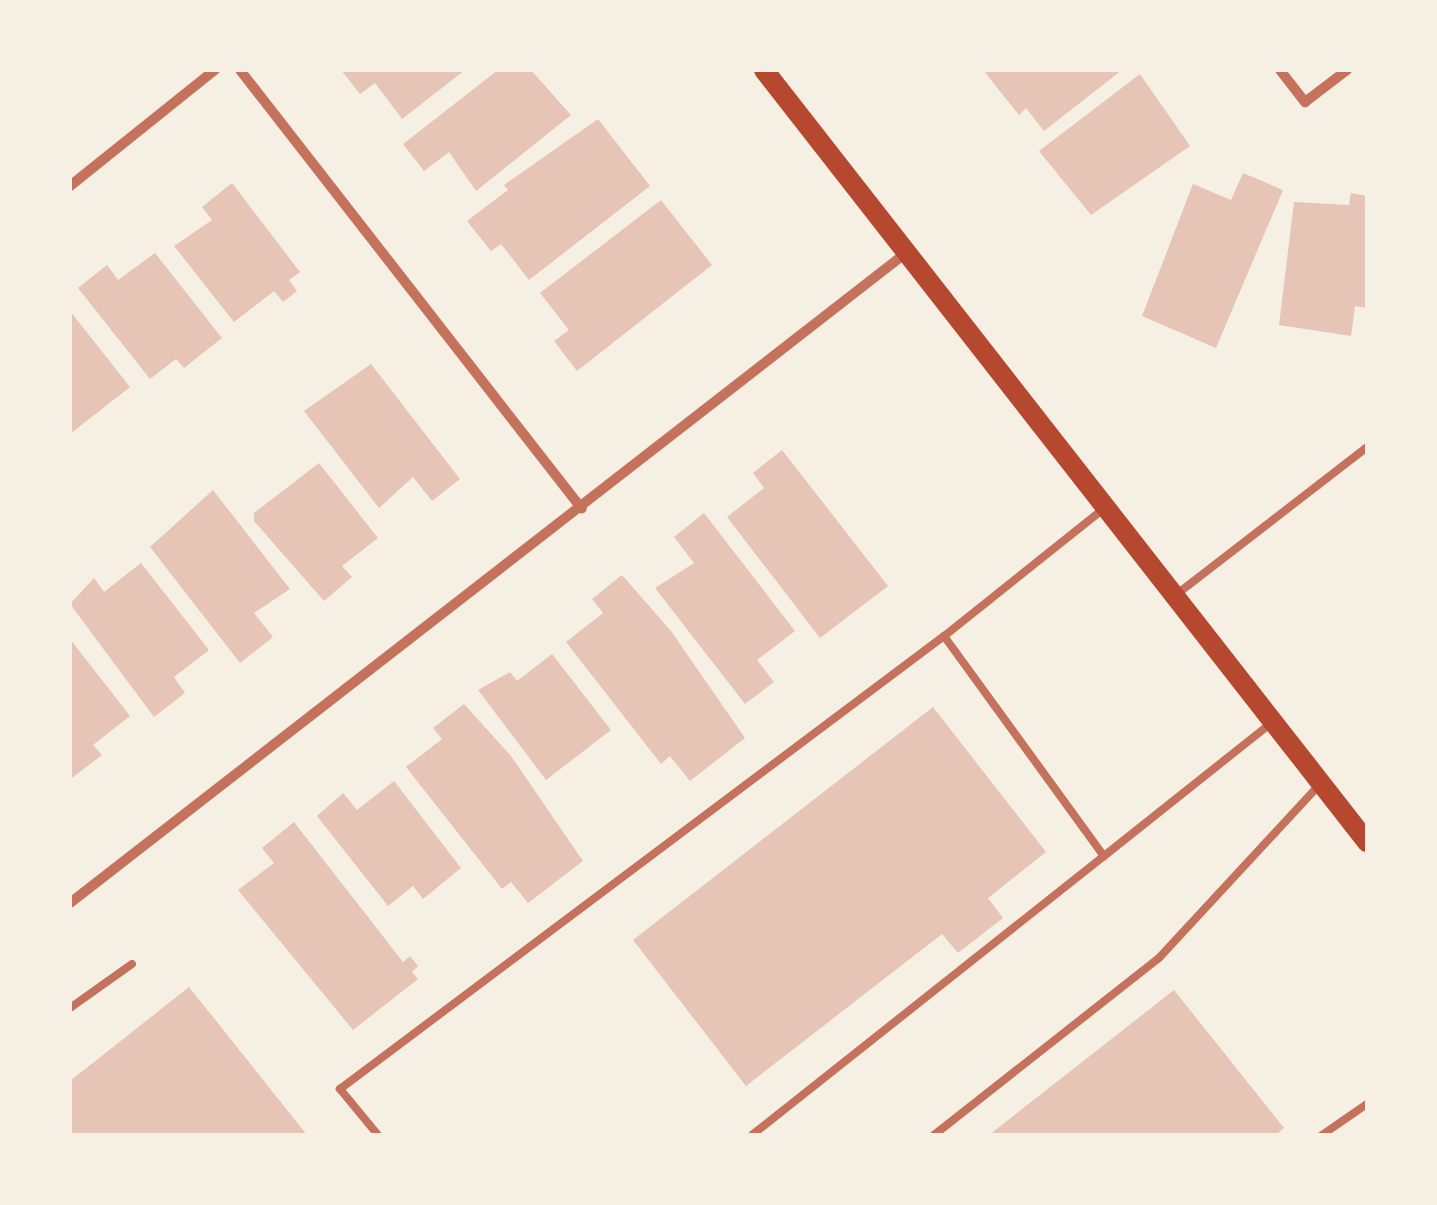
<!DOCTYPE html>
<style>
body{margin:0}
#map{position:relative;width:1437px;height:1205px;overflow:hidden;background:#f6efe4;font-family:"PT Sans Narrow",sans-serif}
div>[style]{position:absolute}
[style*='--x']{left:calc(var(--x)*1px);top:calc(var(--y)*1px);width:calc(var(--w)*1px);rotate:calc(var(--a)*1deg)}
.building>*{inset:0;background:#e6c5b7}
.service>*{height:8px;margin:-4px;padding:0 4px;transform-origin:4px;border-radius:4px;background:#c5725c}
.minor>*{height:10px;margin:-5px;padding:0 5px;transform-origin:5px;border-radius:5px;background:#c5725c}
.secondary>*{height:20px;margin:-10px;padding:0 10px;transform-origin:10px;border-radius:10px;background:#b5482f}
span{translate:-50% -50%;white-space:nowrap;text-align:center;line-height:1.15;-webkit-text-stroke:10px #f6efe4;paint-order:stroke}
.frame{position:absolute;inset:0;border:72px solid #f6efe4;pointer-events:none}
</style>
<div id="map">
<div class="building">
<div style="clip-path:polygon(341px 70px,465px 70px,402px 119px,375px 83px,360px 94px)"></div>
<div style="clip-path:polygon(498px 70px,531px 70px,571px 115px,476px 191px,449px 152px,424px 171px,403px 144px)"></div>
<div style="clip-path:polygon(983px 70px,1122px 70px,1044px 131px,1026px 108px,1019px 115px)"></div>
<div style="clip-path:polygon(1140px 74px,1190px 146px,1091px 215px,1039px 151px)"></div>
<div style="clip-path:polygon(598px 119px,650px 186px,529px 280px,501px 244px,491px 251px,467px 221px,508px 190px,504px 185px)"></div>
<div style="clip-path:polygon(1243px 173px,1283px 190px,1216px 348px,1142px 316px,1193px 184px,1231px 200px)"></div>
<div style="clip-path:polygon(232px 183px,300px 272px,289px 280px,297px 291px,283px 302px,274px 291px,234px 322px,174px 246px,212px 220px,202px 207px)"></div>
<div style="clip-path:polygon(1351px 193px,1367px 196px,1367px 301px,1366px 308px,1355px 306px,1351px 336px,1279px 325px,1294px 202px,1349px 205px)"></div>
<div style="clip-path:polygon(661px 200px,712px 265px,577px 371px,554px 341px,569px 330px,540px 293px)"></div>
<div style="clip-path:polygon(155px 253px,222px 338px,184px 368px,176px 359px,150px 379px,78px 288px,107px 265px,118px 280px)"></div>
<div style="clip-path:polygon(70px 311px,130px 387px,70px 434px)"></div>
<div style="clip-path:polygon(371px 364px,460px 479px,432px 501px,413px 477px,379px 508px,304px 411px)"></div>
<div style="clip-path:polygon(782px 450px,888px 586px,820px 638px,727px 517px,764px 488px,753px 473px)"></div>
<div style="clip-path:polygon(319px 463px,378px 538px,342px 566px,352px 577px,324px 601px,254px 521px,254px 513px)"></div>
<div style="clip-path:polygon(213px 490px,290px 589px,254px 613px,273px 637px,240px 663px,150px 547px)"></div>
<div style="clip-path:polygon(704px 513px,795px 631px,757px 660px,774px 682px,745px 704px,655px 588px,694px 563px,674px 537px)"></div>
<div style="clip-path:polygon(141px 563px,209px 650px,174px 677px,185px 693px,154px 717px,70px 604px,94px 578px,104px 592px)"></div>
<div style="clip-path:polygon(622px 575px,671px 631px,745px 738px,690px 781px,670px 756px,661px 764px,566px 642px,603px 613px,592px 599px)"></div>
<div style="clip-path:polygon(70px 639px,130px 716px,93px 745px,102px 755px,72px 778px)"></div>
<div style="clip-path:polygon(552px 654px,611px 730px,546px 780px,478px 690px,510px 672px,517px 681px)"></div>
<div style="clip-path:polygon(464px 704px,511px 756px,583px 861px,528px 903px,511px 882px,502px 889px,406px 767px,442px 739px,433px 728px)"></div>
<div style="clip-path:polygon(933px 707px,1046px 852px,988px 898px,1003px 918px,958px 953px,942px 934px,746px 1086px,633px 940px)"></div>
<div style="clip-path:polygon(394px 781px,461px 868px,423px 899px,413px 886px,388px 906px,317px 816px,343px 793px,357px 810px)"></div>
<div style="clip-path:polygon(294px 822px,403px 962px,410px 956px,418px 966px,412px 972px,418px 979px,353px 1030px,238px 890px,274px 863px,262px 848px)"></div>
<div style="clip-path:polygon(189px 987px,307px 1135px,70px 1135px,70px 1081px)"></div>
<div style="clip-path:polygon(1174px 990px,1284px 1128px,1276px 1135px,989px 1135px)"></div>
</div>
<div class="service">
<div style="--x:1102;--y:510;--w:202;--a:141.4"></div>
<div style="--x:944;--y:636;--w:272;--a:54"></div>
<div style="--x:1104;--y:856;--w:212;--a:-38.5"></div>
<div style="--x:1177;--y:594;--w:240;--a:-37.7"></div>
<div style="--x:70;--y:1008;--w:76;--a:-35.4"></div>
<div style="--x:378;--y:1135;--w:60;--a:-129.6"></div>
<div style="--x:340;--y:1089;--w:755;--a:-36.87"></div>
<div style="--x:752;--y:1135;--w:449;--a:-38.4"></div>
<div style="--x:934;--y:1135;--w:286;--a:-38.2"></div>
<div style="--x:1159;--y:958;--w:234;--a:-47.2"></div>
<div style="--x:1322;--y:1135;--w:55;--a:-34.6"></div>
</div>
<div class="minor">
<div style="--x:240;--y:70;--w:556;--a:52.08"></div>
<div style="--x:1280;--y:70;--w:41;--a:52"></div>
<div style="--x:1305;--y:102;--w:53;--a:-37.3"></div>
<div style="--x:70;--y:186;--w:186;--a:-38.7"></div>
<div style="--x:70;--y:903;--w:1059;--a:-37.87"></div>
</div>
<div class="secondary">
<div style="--x:764;--y:70;--w:980;--a:52.01"></div>
</div>
<div class="frame"></div>
</div>
